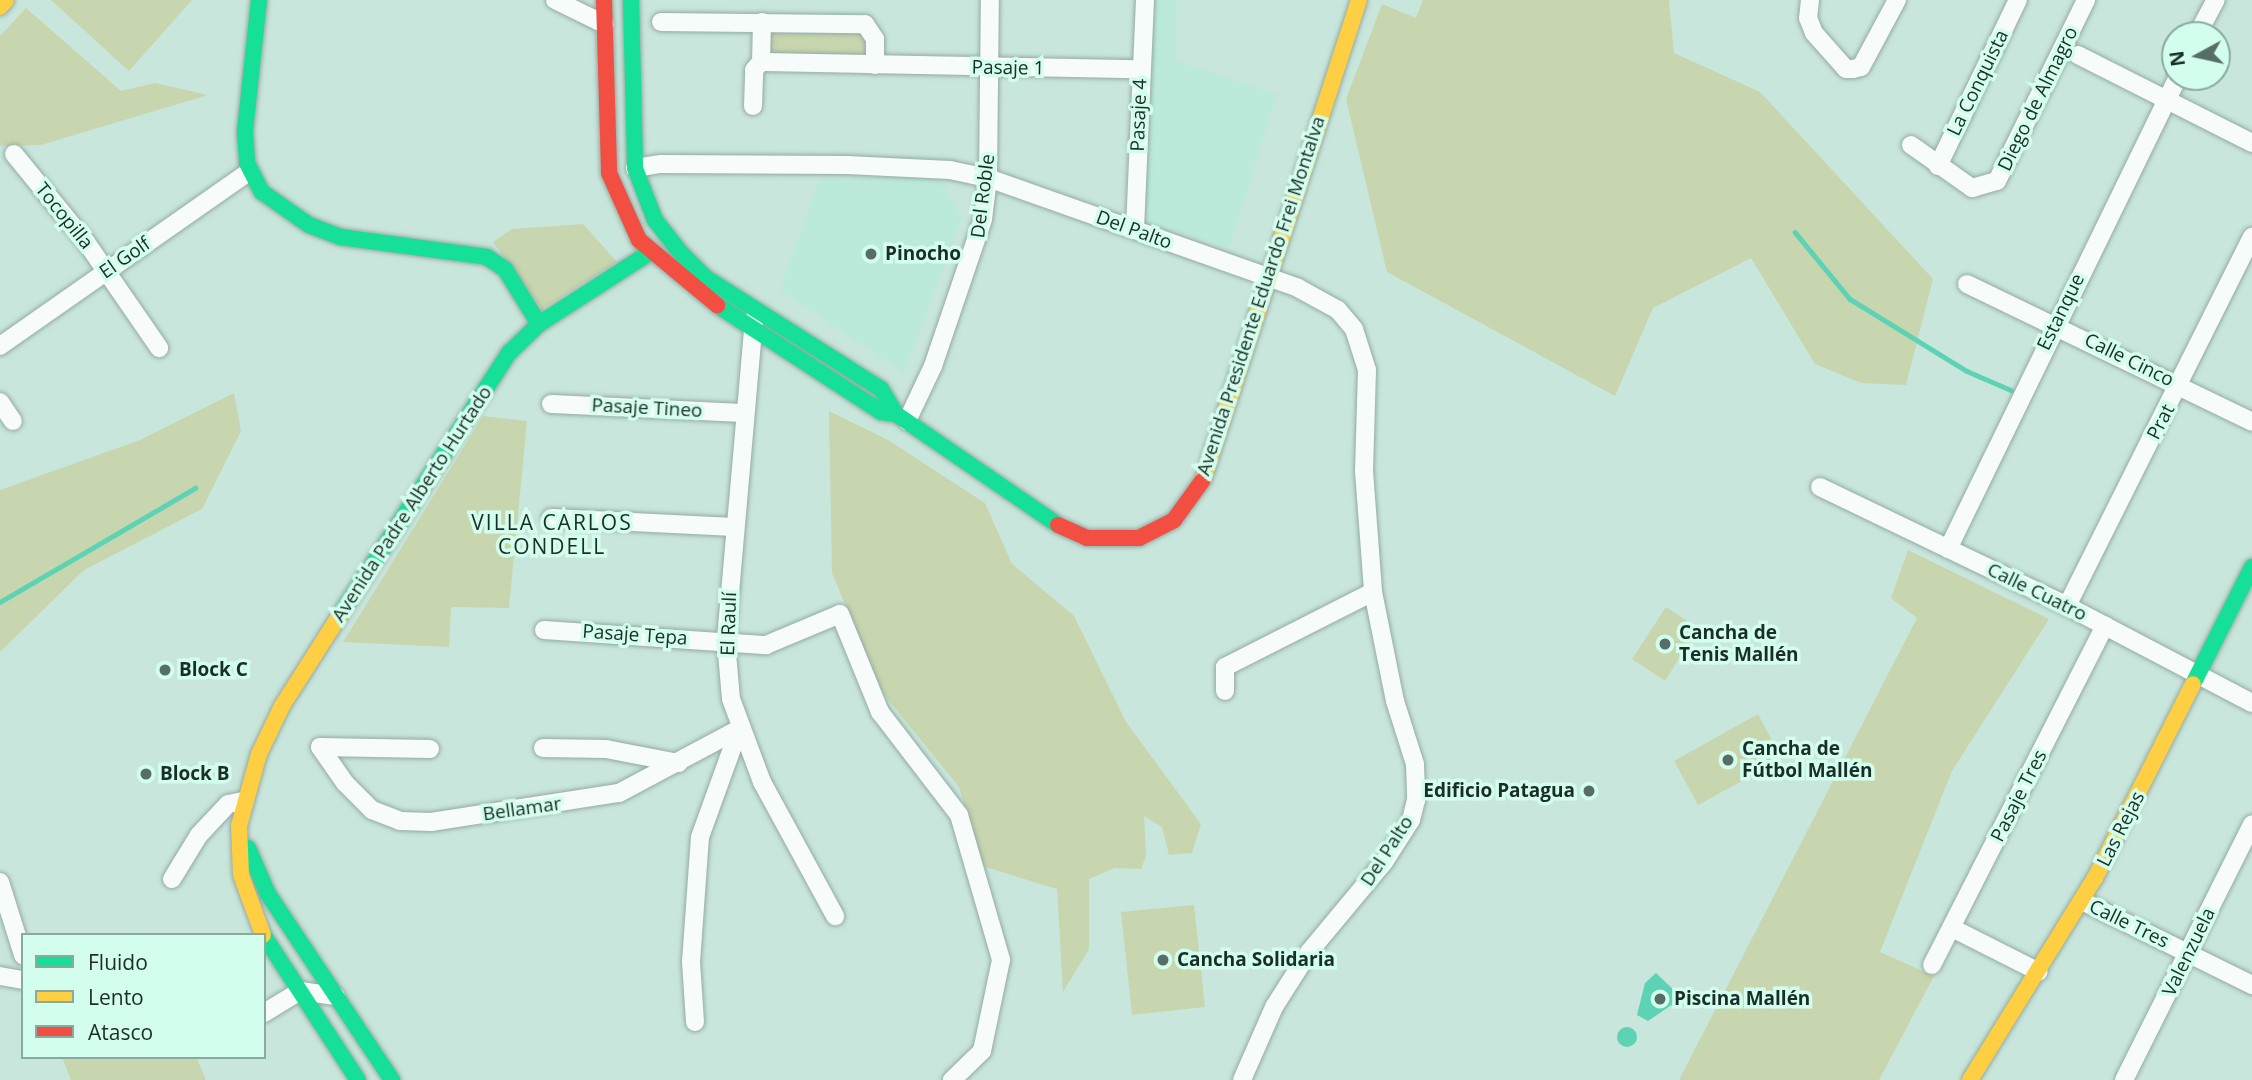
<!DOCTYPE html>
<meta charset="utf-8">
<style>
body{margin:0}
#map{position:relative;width:2252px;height:1080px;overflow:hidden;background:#c9e6dc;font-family:"Open Sans",sans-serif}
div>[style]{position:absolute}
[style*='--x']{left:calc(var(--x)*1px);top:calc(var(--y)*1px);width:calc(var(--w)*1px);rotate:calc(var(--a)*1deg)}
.built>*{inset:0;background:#bbeada}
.green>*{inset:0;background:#c7d6ae}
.water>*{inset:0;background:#5dd2b4}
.round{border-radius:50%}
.stream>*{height:4.5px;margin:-2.25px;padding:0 2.25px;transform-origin:2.25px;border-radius:2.25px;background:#5dd2b4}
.roads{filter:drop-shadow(0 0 2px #94aba3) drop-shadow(0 0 2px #94aba3)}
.street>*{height:18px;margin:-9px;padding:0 9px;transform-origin:9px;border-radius:9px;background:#f7fbfa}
.fast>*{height:16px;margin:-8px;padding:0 8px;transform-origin:8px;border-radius:8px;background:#16e098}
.slow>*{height:16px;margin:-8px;padding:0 8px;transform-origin:8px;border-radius:8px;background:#ffcf43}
.jam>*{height:16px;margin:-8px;padding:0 8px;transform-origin:8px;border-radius:8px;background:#f24e42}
.dots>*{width:19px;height:19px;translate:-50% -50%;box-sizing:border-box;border:4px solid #d3fded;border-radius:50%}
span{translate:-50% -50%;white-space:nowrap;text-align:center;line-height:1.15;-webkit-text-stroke:7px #d3fded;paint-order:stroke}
.street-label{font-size:19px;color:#1a2e28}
.poi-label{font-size:19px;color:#1a2e28;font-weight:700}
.left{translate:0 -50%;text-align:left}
.right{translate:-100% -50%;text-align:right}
.neighbourhood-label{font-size:21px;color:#1a2e28;letter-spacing:2px}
.legend{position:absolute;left:21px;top:933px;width:245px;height:126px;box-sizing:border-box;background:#d3fded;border:2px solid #89aa9e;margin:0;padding:9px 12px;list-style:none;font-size:21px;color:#1a2e28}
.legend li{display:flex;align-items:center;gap:14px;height:35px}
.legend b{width:35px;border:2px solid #89aa9e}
.north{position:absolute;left:2161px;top:21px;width:70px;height:70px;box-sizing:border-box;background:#d3fded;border:2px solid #89aa9e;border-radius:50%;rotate:262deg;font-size:19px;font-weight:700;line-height:28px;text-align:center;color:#1a2e28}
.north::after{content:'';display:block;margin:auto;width:24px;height:32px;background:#576e67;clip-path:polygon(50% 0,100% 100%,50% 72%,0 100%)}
</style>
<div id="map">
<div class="built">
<div style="clip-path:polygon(1147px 0,1177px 0,1176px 61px,1277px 94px,1229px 248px,1136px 220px)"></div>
<div style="clip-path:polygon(922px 177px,944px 183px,962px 219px,904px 373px,780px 290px,819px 179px)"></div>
</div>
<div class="green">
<div style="clip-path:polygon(51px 0,192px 0,129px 71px)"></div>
<div style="clip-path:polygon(1423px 0,1669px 0,1674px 53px,1760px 92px,1933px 279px,1906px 385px,1861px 383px,1815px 364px,1751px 258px,1653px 308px,1615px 396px,1387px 272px,1346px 99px,1382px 4px,1416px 18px)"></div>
<div style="clip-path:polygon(26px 8px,121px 91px,155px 83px,208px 95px,41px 145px,0 146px,0 36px)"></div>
<div style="clip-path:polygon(768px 29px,866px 30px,867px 58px,768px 55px)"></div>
<div style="clip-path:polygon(583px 224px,617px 262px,542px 309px,493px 242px,512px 229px)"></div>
<div style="clip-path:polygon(234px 393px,241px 431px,202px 509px,84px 570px,0 652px,0 490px,140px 440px)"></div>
<div style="clip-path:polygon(829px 411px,888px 440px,985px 503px,1012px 564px,1074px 616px,1126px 722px,1201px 824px,1192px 853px,1169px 855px,1162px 827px,1144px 816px,1146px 856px,1141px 869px,1115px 868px,1089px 879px,1089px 949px,1063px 992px,1057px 889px,982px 866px,959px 787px,882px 692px,832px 573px)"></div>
<div style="clip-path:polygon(483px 416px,527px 421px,509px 608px,451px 607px,449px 647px,343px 642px)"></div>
<div style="clip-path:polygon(1908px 550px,2049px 619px,1952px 771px,1880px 952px,1934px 976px,1879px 1080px,1679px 1080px,1917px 618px,1891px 598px)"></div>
<div style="clip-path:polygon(1666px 607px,1698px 628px,1665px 681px,1632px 659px)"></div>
<div style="clip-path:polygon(1758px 714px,1782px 759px,1698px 805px,1674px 761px)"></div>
<div style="clip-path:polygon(1194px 905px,1205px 1007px,1132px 1015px,1121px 912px)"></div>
<div style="clip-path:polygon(62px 1057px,196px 1057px,206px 1080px,71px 1080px)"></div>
</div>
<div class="water">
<div style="clip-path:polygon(1656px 973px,1679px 995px,1676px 1002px,1648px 1021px,1637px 1015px,1645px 983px)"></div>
<div class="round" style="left:1617px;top:1027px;width:20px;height:20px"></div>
</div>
<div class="stream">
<div style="--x:1795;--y:232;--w:87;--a:50.6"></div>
<div style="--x:1850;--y:299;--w:137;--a:31.6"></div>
<div style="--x:1967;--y:371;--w:48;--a:23.4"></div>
<div style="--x:0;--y:602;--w:226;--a:-30.3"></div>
</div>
<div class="roads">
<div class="street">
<div style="--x:555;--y:0;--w:55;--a:26.1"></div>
<div style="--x:1810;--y:0;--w:18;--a:96"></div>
<div style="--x:1808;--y:18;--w:16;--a:68"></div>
<div style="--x:1814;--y:33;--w:48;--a:48.4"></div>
<div style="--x:1846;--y:69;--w:7;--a:0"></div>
<div style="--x:1853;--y:69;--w:8;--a:-14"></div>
<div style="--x:1861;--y:67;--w:76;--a:-61.8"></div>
<div style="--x:661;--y:22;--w:204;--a:0.6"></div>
<div style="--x:865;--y:24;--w:18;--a:56"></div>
<div style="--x:875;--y:39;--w:26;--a:90"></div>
<div style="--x:762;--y:22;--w:40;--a:91.4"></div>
<div style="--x:761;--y:62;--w:380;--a:1.1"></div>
<div style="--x:2197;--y:35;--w:40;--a:-62"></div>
<div style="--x:2078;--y:55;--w:195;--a:26.8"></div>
<div style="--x:753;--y:106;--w:36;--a:-88"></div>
<div style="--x:754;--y:70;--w:11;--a:-49"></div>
<div style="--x:1911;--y:145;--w:75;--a:35.2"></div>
<div style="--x:1972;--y:188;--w:26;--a:-16"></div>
<div style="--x:1997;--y:181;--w:202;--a:-63.8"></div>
<div style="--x:14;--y:154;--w:114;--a:50.7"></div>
<div style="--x:86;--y:242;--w:129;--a:55.4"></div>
<div style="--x:1938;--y:166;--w:184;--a:-64.3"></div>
<div style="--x:635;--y:168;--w:26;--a:-9"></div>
<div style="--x:661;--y:164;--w:186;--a:0.3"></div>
<div style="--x:847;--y:165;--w:103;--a:2.8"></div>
<div style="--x:950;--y:170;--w:39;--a:12"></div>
<div style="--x:988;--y:178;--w:329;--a:19.5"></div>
<div style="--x:1298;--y:288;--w:46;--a:28.8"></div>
<div style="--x:1338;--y:310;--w:25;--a:50"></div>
<div style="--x:1354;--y:329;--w:43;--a:72.4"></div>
<div style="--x:1367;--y:370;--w:101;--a:91.7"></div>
<div style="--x:1364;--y:471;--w:121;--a:85.7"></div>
<div style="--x:1373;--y:592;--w:111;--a:78.6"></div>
<div style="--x:1395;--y:701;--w:66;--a:72.4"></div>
<div style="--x:1415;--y:764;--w:36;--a:88"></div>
<div style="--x:1416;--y:800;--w:21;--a:104"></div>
<div style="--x:1411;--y:820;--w:50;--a:122.7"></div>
<div style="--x:1384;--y:862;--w:117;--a:129.8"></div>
<div style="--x:1309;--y:952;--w:65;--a:122.5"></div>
<div style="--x:1274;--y:1007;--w:80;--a:113.7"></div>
<div style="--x:1135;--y:229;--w:229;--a:-87.5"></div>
<div style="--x:1967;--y:284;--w:317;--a:25.8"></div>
<div style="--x:754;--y:319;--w:324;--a:95"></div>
<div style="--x:726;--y:642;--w:57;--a:85"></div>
<div style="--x:731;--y:699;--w:89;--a:69.5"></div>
<div style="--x:762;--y:782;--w:153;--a:61.4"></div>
<div style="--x:0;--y:346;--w:305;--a:-35"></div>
<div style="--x:0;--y:402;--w:23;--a:56"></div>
<div style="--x:551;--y:404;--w:193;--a:2.7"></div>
<div style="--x:907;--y:421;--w:61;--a:-64.7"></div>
<div style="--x:933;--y:366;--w:155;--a:-71.2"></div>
<div style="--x:983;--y:219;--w:41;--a:-83"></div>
<div style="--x:988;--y:178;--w:178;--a:-89.4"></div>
<div style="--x:1820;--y:487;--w:274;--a:25.7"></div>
<div style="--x:2067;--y:606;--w:209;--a:27.7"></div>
<div style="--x:551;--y:518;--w:184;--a:2.8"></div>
<div style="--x:1948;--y:549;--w:525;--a:-64.02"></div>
<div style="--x:2067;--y:606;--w:413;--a:-63.4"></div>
<div style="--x:544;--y:630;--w:223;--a:3.9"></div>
<div style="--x:766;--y:645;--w:80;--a:-22.7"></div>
<div style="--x:840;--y:614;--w:106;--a:67.8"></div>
<div style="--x:880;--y:712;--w:130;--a:52.5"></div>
<div style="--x:959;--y:815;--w:151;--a:73.8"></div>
<div style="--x:1001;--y:960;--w:93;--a:101.8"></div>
<div style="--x:982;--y:1051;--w:42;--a:136"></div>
<div style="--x:1225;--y:691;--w:24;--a:-90"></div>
<div style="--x:1225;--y:667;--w:166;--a:-26.9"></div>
<div style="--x:320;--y:747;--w:44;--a:55.2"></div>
<div style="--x:345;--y:783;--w:38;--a:45"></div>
<div style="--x:372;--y:810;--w:30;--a:21"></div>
<div style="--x:400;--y:821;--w:31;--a:2"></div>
<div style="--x:431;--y:822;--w:190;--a:-8.8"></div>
<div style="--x:619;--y:793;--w:136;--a:-28.1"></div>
<div style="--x:320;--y:747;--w:110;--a:1"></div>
<div style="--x:543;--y:748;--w:63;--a:0.9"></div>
<div style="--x:606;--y:749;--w:74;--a:10.9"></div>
<div style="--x:172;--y:879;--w:52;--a:-58.5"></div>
<div style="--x:199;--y:835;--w:42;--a:-46.9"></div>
<div style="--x:228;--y:804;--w:16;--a:-11"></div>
<div style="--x:0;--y:882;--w:77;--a:72.5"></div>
<div style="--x:2082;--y:901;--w:190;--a:26.3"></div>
<div style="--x:1952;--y:928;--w:97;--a:26.8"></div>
<div style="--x:1932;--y:965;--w:381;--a:-63"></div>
<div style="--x:0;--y:976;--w:23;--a:10"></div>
<div style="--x:264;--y:1013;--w:42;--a:-31.4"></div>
<div style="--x:300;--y:991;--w:36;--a:8"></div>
<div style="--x:695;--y:1022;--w:60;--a:-93.8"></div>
<div style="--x:691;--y:962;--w:125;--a:-85.9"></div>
<div style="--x:700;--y:837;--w:115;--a:-70.1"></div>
<div style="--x:2124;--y:1080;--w:286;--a:-63.4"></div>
</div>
<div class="fast">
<div style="--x:259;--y:0;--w:133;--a:96.1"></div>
<div style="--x:245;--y:132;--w:31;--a:86"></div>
<div style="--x:247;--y:163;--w:33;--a:63"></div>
<div style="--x:262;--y:192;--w:57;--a:35.1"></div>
<div style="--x:309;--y:225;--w:33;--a:21"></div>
<div style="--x:340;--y:237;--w:148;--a:7.7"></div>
<div style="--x:487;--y:257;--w:22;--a:34"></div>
<div style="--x:505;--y:269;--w:65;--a:58.3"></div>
<div style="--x:631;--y:0;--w:168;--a:88.6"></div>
<div style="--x:635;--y:168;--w:56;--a:69"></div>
<div style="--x:655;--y:220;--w:39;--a:52"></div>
<div style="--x:679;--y:251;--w:38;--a:45"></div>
<div style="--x:706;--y:278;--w:207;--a:32.4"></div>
<div style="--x:881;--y:389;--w:29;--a:59"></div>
<div style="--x:896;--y:414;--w:196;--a:34.4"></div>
<div style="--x:717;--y:305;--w:196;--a:33.1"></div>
<div style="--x:881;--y:412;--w:15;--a:8"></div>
<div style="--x:340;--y:615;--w:312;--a:-57.2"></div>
<div style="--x:509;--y:353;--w:42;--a:-44"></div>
<div style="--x:539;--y:324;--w:131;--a:-32.8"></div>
<div style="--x:2193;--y:684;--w:131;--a:-63.2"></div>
<div style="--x:248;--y:848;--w:50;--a:66.5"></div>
<div style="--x:268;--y:894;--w:224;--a:56.3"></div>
<div style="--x:264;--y:936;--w:172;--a:56.9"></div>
</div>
<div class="slow">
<div style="--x:0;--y:7;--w:9;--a:-49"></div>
<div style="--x:1203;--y:480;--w:505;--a:-72"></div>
<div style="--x:263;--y:935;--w:64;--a:-110.1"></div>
<div style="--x:241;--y:875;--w:49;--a:-92.3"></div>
<div style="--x:239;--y:826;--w:75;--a:-74.5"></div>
<div style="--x:259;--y:754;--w:53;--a:-64.4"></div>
<div style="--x:282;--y:706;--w:108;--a:-57.5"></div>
<div style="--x:1970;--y:1080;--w:238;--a:-58.3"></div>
<div style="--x:2095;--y:878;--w:217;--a:-63.2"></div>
</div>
<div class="jam">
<div style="--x:604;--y:0;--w:173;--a:88.3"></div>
<div style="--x:609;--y:173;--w:73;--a:65.9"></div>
<div style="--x:639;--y:240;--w:102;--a:39.8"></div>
<div style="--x:1058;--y:525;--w:32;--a:24"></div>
<div style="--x:1087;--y:538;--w:52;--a:0"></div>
<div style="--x:1139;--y:538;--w:39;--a:-27"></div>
<div style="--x:1174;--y:520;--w:49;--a:-54.1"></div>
</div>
</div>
<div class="dots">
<div style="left:871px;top:254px;background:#576e67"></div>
<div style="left:1665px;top:644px;background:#576e67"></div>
<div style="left:165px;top:670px;background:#576e67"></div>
<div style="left:1728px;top:760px;background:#576e67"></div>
<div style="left:146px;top:774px;background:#576e67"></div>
<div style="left:1589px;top:791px;background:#576e67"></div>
<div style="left:1163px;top:960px;background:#576e67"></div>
<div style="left:1660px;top:999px;background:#576e67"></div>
</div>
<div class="street-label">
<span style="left:1008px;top:68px;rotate:1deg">Pasaje 1</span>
<span style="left:1978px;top:83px;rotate:-64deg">La Conquista</span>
<span style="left:2038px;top:99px;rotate:-64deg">Diego de Almagro</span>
<span style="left:1139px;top:115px;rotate:-88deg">Pasaje 4</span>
<span style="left:983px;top:196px;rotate:-83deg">Del Roble</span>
<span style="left:64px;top:216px;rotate:51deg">Tocopilla</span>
<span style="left:1134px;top:230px;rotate:20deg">Del Palto</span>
<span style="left:125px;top:258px;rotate:-35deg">El Golf</span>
<span style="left:1261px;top:296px;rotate:-72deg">Avenida Presidente Eduardo Frei Montalva</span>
<span style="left:2061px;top:312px;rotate:-64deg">Estanque</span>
<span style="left:2129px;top:360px;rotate:26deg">Calle Cinco</span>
<span style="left:647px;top:408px;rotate:3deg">Pasaje Tineo</span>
<span style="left:2161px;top:422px;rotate:-63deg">Prat</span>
<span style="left:412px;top:504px;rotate:-57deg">Avenida Padre Alberto Hurtado</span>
<span style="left:2037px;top:592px;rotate:26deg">Calle Cuatro</span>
<span style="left:729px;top:624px;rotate:-88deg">El Raulí</span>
<span style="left:635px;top:635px;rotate:4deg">Pasaje Tepa</span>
<span style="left:2019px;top:796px;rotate:-63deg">Pasaje Tres</span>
<span style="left:522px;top:809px;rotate:-8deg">Bellamar</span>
<span style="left:2121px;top:829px;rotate:-63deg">Las Rejas</span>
<span style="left:1387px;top:851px;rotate:-57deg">Del Palto</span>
<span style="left:2129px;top:924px;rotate:26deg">Calle Tres</span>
<span style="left:2189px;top:952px;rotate:-64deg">Valenzuela</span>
</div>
<div class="poi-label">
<span class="left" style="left:885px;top:254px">Pinocho</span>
<span class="left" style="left:1679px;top:644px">Cancha de<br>Tenis Mallén</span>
<span class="left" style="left:179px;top:670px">Block C</span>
<span class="left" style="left:1742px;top:760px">Cancha de<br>Fútbol Mallén</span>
<span class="left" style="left:160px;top:774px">Block B</span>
<span class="right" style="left:1575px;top:791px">Edificio Patagua</span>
<span class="left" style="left:1177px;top:960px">Cancha Solidaria</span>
<span class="left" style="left:1674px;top:999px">Piscina Mallén</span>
</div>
<div class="neighbourhood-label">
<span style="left:552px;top:534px">VILLA CARLOS<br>CONDELL</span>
</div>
<ul class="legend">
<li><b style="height:9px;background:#16e098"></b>Fluido</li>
<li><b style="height:9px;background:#ffcf43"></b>Lento</li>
<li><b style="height:9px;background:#f24e42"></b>Atasco</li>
</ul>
<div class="north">N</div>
</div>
